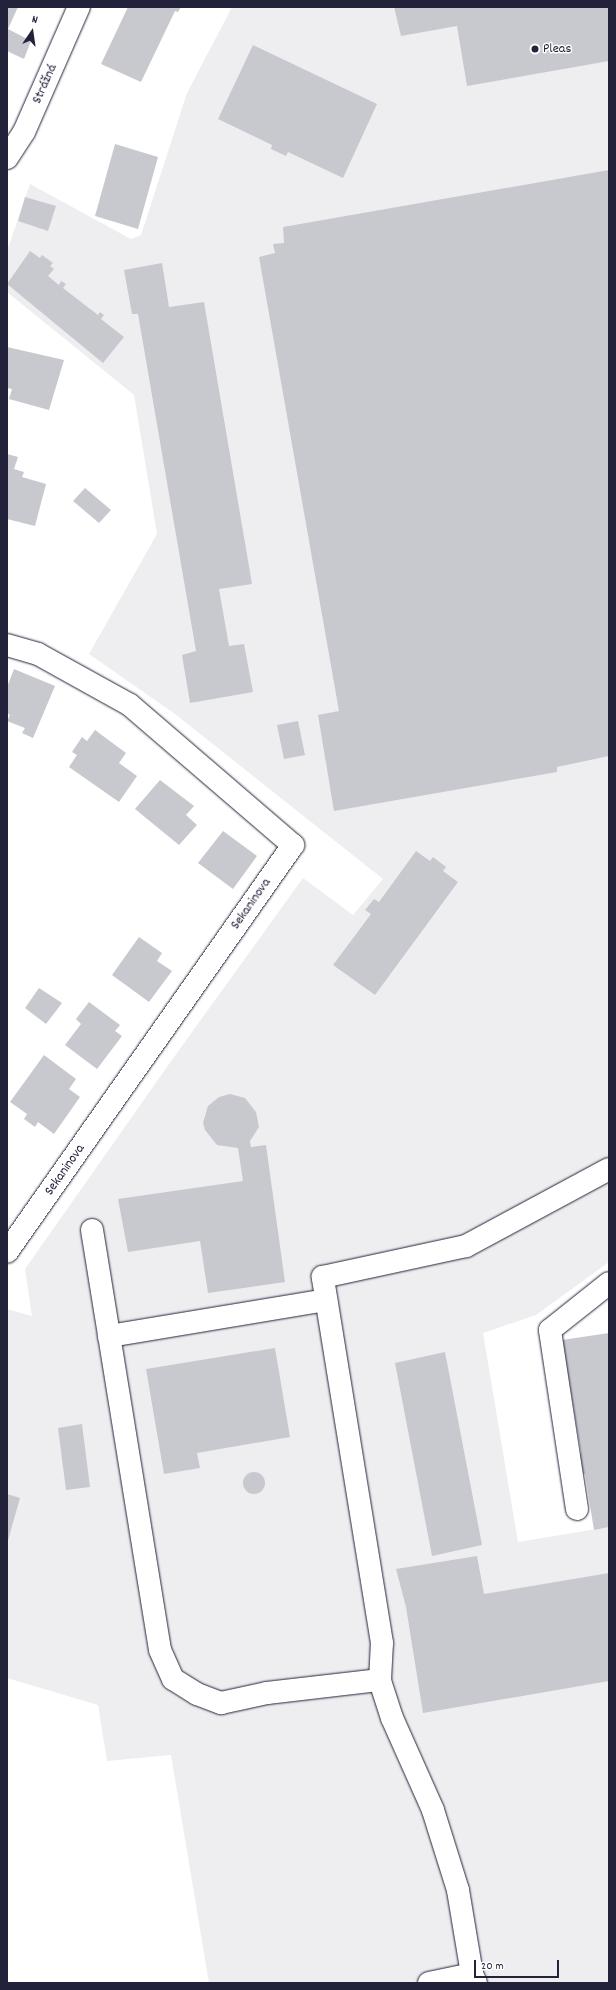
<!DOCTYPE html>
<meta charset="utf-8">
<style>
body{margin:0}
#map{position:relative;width:616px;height:1990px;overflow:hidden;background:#fff;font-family:Dekko,sans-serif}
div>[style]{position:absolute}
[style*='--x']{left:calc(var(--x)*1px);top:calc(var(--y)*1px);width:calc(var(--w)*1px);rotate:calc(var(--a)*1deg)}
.built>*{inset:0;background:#eeeef1}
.building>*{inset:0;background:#c8c8cf}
.round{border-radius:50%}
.roads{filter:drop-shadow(0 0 1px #22223b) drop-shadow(0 0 1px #22223b)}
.minor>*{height:22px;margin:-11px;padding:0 11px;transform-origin:11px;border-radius:11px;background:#fff}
.dots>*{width:11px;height:11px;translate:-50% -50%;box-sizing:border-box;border:2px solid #fff;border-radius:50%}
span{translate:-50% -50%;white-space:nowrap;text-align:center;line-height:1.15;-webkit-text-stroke:3px #fff;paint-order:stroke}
.poi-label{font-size:14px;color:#22223b}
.left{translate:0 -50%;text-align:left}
.street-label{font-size:14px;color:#22223b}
.frame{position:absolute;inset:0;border:8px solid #22223b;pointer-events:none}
.north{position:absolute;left:12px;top:12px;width:40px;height:40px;-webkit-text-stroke:3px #fff;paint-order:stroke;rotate:13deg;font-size:11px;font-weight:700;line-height:16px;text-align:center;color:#22223b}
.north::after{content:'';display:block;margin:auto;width:14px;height:18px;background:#22223b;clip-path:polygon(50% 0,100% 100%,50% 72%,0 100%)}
.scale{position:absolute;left:474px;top:1960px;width:85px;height:18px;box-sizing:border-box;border:2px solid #22223b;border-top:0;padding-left:5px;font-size:12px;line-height:14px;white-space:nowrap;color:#22223b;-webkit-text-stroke:3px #fff;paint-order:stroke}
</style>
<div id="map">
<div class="built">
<div style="clip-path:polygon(232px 7px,609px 7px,609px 1262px,536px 1315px,483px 1333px,518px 1542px,609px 1527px,609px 1983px,209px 1983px,171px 1755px,107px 1761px,98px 1705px,7px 1678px,7px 1309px,32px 1316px,25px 1269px,174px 1057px,303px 878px,353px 915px,383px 879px,175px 714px,89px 654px,157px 534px,134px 395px,7px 292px,7px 251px,30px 184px,131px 239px,141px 235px,187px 93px)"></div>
</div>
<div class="building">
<div style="clip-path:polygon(7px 7px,18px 7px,8px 29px,31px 41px,24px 59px,7px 51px)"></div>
<div style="clip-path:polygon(128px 7px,181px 7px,178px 12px,175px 11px,141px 82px,101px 64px)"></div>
<div style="clip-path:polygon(394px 7px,609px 7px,609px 61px,467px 86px,457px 26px,401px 36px)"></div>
<div style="clip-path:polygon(253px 45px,377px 104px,343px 178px,288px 152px,286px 156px,271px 149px,272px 145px,218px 119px)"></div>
<div style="clip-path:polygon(115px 144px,158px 157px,138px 229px,95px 216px)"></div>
<div style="clip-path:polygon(609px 170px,609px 756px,557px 767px,557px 772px,334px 811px,318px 715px,339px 711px,259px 257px,275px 253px,273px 244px,284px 243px,283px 227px)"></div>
<div style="clip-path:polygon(25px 197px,56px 206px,48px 231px,18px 221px)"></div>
<div style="clip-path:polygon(30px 251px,40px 258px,42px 255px,53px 263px,50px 266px,54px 269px,48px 276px,59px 285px,61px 281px,66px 284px,63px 288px,98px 315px,100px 312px,104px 315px,101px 319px,124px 337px,103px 363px,7px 284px)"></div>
<div style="clip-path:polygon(162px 263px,169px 307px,204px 302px,252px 584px,219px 589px,229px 646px,244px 644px,253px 692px,190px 703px,182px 655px,196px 651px,138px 314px,132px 314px,124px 270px)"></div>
<div style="clip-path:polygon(7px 347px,64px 360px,49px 410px,9px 399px,12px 389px,7px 388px)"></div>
<div style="clip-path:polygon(7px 454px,18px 457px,14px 469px,24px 472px,22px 477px,46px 484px,35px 526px,7px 519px)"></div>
<div style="clip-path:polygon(85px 488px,111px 510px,99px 523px,73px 501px)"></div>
<div style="clip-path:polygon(14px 669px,55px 686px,33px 738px,22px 733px,25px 728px,7px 721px,10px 715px,7px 713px,7px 687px)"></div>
<div style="clip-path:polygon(298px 721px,305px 755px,284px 759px,277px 725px)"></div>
<div style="clip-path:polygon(95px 730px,126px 753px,119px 763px,137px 776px,119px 802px,69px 767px,77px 755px,72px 752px,82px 737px,87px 741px)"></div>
<div style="clip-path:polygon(160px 780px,194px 806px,186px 815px,197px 825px,179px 845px,135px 809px)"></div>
<div style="clip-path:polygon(223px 831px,257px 856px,233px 889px,198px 863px)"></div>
<div style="clip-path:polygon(416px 851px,430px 861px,433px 857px,446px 867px,443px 871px,458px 882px,375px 995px,333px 965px,371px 914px,365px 910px,374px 899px,379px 902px)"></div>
<div style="clip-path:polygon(139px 937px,162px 953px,157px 961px,172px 971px,149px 1002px,112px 975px)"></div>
<div style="clip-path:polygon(39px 988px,62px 1003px,46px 1024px,25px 1008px)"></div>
<div style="clip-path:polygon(89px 1002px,120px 1025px,115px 1031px,122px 1036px,97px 1069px,65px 1045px,81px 1024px,76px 1019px)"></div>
<div style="clip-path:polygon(44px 1055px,76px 1079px,69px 1089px,80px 1097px,54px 1134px,38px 1122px,35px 1127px,24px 1119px,27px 1114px,10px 1102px)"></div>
<div style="clip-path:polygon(230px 1094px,245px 1098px,256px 1112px,259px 1127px,250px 1141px,251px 1147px,266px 1145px,285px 1282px,208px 1293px,200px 1241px,128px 1252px,118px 1199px,243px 1181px,238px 1148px,217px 1145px,205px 1130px,203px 1123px,208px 1106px,219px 1097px)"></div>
<div style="clip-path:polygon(609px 1333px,609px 1527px,594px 1530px,585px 1474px,574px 1476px,570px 1454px,581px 1453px,562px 1340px)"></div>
<div style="clip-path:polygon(275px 1348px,290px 1437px,197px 1453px,200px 1468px,164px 1474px,146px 1369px)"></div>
<div style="clip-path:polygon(445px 1352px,482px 1545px,432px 1556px,395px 1363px)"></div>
<div style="clip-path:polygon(82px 1424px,90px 1487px,66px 1490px,58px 1428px)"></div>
<div class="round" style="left:243px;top:1472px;width:22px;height:22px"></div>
<div style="clip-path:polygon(7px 1494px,20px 1498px,7px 1544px)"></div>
<div style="clip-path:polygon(477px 1556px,484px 1594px,609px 1573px,609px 1681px,423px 1713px,406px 1607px,396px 1569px)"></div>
</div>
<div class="roads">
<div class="minor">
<div style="--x:7;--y:158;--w:31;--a:-57"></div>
<div style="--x:24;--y:132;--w:137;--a:-66.3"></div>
<div style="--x:7;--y:645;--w:32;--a:16"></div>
<div style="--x:38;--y:654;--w:105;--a:29"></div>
<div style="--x:130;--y:705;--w:215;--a:40.7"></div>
<div style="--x:293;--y:845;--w:497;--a:125.1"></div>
<div style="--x:92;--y:1230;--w:425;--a:80.8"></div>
<div style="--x:160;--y:1650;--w:32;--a:66"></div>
<div style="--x:173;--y:1679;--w:28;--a:32"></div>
<div style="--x:197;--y:1694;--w:26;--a:21"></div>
<div style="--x:221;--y:1703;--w:47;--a:-12.3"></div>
<div style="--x:267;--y:1693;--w:114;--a:-6.6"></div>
<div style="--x:109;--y:1336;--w:220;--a:-9.4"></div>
<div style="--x:577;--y:1509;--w:181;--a:-98.6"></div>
<div style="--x:550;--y:1330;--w:75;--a:-38.5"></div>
<div style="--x:429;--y:1983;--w:44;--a:-11.8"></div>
<div style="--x:476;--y:1983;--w:10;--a:-114"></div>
<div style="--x:472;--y:1974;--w:85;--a:-99.5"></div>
<div style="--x:458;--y:1890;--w:84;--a:-107.4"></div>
<div style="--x:433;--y:1810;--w:101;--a:-114"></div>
<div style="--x:392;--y:1718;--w:40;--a:-108"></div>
<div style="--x:380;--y:1680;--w:37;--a:-87"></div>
<div style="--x:382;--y:1643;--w:371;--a:-99.2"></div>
<div style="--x:323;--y:1277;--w:146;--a:-12.2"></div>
<div style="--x:466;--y:1246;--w:162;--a:-28.3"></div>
</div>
</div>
<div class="dots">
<div style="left:535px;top:49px;background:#22223b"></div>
</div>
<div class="poi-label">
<span class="left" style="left:543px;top:49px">Pleas</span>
</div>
<div class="street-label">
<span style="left:45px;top:84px;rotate:-66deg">Strážná</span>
<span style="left:251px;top:904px;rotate:-55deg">Sekaninova</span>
<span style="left:65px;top:1170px;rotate:-55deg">Sekaninova</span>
</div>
<div class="frame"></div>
<div class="north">N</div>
<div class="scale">20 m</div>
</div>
